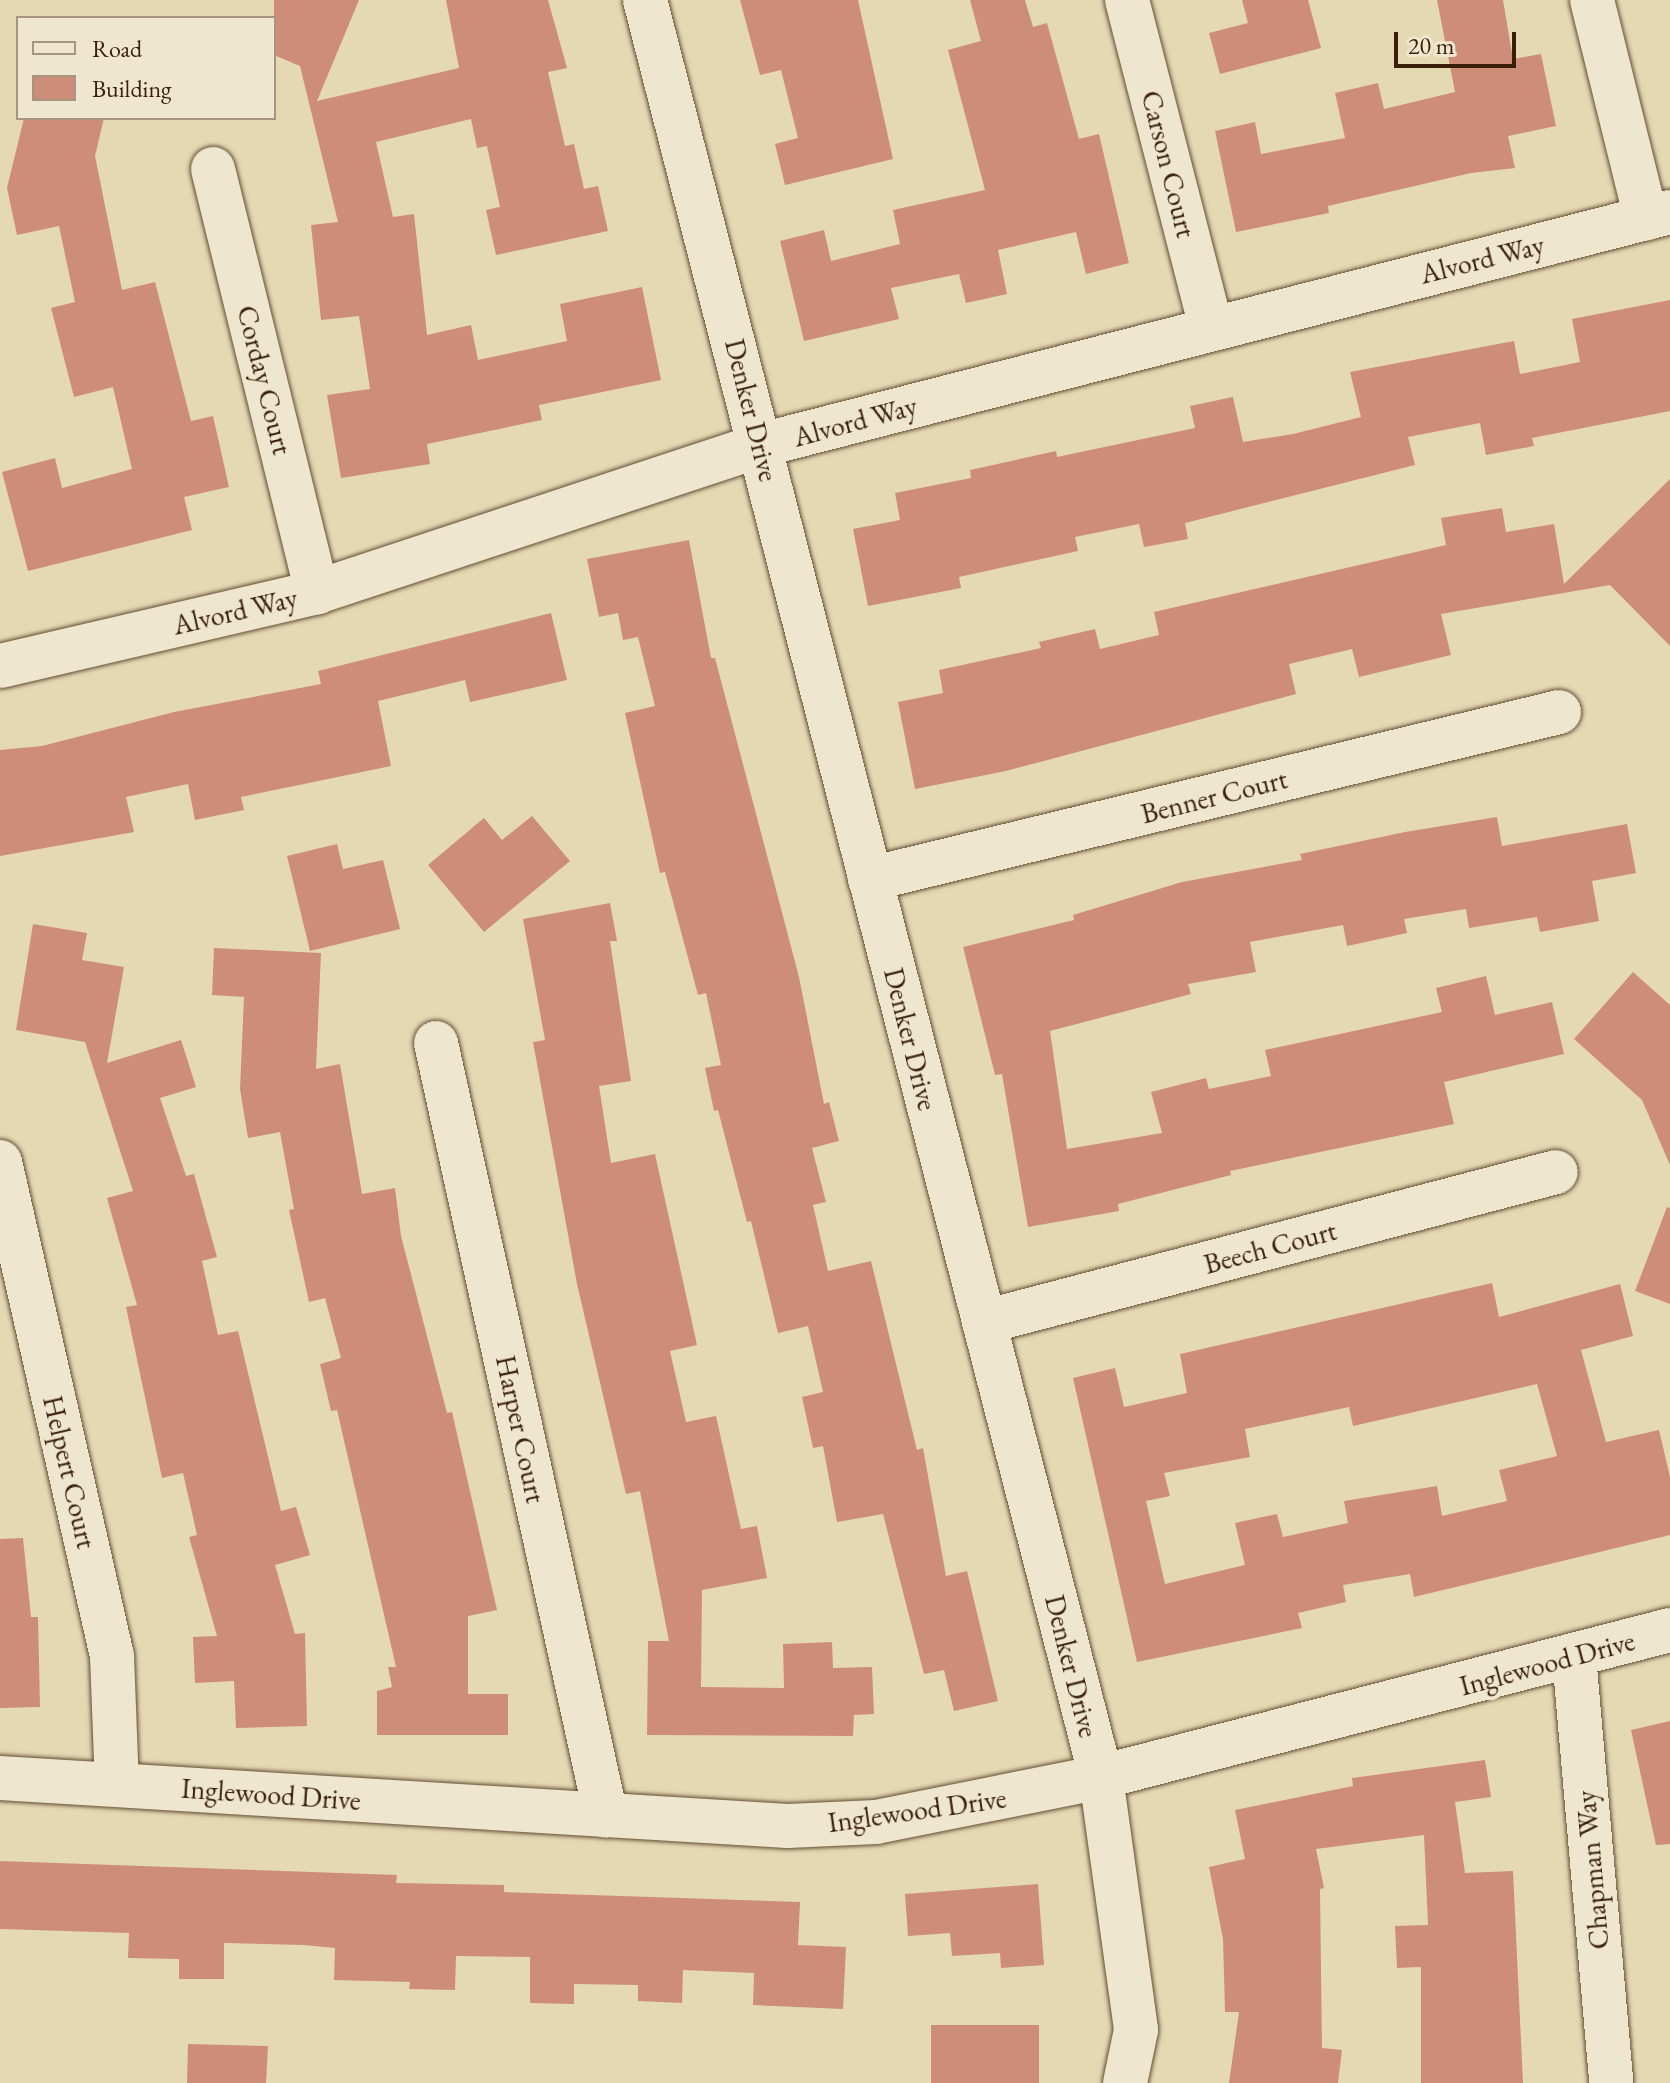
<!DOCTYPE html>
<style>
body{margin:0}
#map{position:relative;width:1670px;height:2083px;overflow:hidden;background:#e5d9b4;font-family:"EB Garamond",serif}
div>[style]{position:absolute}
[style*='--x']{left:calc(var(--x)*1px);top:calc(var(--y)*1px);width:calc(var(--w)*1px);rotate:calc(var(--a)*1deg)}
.building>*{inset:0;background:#ce8d79}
.roads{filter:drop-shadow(0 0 2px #644d34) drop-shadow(0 0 2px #644d34)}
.minor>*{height:44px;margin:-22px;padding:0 22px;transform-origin:22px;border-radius:22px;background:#eee6ce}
span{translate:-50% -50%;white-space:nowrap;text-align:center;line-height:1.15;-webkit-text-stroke:8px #eee6ce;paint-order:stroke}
.street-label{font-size:28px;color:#391e09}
.legend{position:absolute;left:16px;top:16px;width:260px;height:104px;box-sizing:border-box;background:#eee6ce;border:2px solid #a6967f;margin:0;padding:10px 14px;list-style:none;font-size:24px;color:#391e09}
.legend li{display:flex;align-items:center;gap:16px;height:40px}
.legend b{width:40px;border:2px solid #a6967f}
.scale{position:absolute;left:1394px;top:32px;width:122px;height:36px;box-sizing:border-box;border:4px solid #391e09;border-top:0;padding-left:10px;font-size:24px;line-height:28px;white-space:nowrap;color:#391e09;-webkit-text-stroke:6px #eee6ce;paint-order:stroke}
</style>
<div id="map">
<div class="building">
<div style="clip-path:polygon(274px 0,359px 0,317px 101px,459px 68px,446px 0,548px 0,567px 68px,548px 72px,565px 146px,574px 144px,584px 189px,598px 186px,608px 231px,496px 255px,486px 210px,500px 207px,487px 146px,477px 148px,471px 119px,376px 142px,393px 217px,414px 214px,427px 335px,471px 325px,478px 360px,567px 341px,560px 304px,642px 287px,661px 380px,539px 405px,542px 420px,427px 444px,430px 464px,341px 478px,327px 395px,370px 389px,359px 316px,321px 320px,311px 225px,338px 222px,300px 66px,274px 55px)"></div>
<div style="clip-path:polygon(740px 0,858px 0,893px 159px,785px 185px,775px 144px,798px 138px,781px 70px,760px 75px)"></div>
<div style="clip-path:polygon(970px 0,1025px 0,1033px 27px,1047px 23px,1079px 139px,1099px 134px,1129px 263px,1086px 274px,1076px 232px,998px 250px,1007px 294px,966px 303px,959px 274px,891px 288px,899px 319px,804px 341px,780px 241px,824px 230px,831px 261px,900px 244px,893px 210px,985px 190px,948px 50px,981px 41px)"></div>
<div style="clip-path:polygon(1242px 0,1308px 0,1321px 48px,1220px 74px,1209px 33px,1248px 23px)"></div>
<div style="clip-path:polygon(1437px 0,1503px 0,1513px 59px,1541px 54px,1556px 126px,1508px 136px,1515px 168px,1471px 173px,1328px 206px,1329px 213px,1236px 232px,1215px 131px,1255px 122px,1261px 154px,1345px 138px,1335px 93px,1378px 83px,1384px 109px,1455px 92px)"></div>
<div style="clip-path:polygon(24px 118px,104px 118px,95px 156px,122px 290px,155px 282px,191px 421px,213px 416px,229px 487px,184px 497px,192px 530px,28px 571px,2px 472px,55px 458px,62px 488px,132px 469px,113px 387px,74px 397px,51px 308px,75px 302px,59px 226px,17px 235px,7px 188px)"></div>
<div style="clip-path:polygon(1670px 300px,1670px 411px,1532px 438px,1534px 446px,1486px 455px,1480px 423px,1408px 437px,1415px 465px,1185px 523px,1188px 539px,1144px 547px,1139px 524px,1075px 537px,1078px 551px,959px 577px,961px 588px,868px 606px,853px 529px,900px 520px,895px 493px,971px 478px,970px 470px,1056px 451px,1057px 457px,1195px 428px,1190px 406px,1233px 397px,1243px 442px,1293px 434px,1361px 417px,1350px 372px,1514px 341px,1520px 374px,1580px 362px,1572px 319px)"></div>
<div style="clip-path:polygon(1670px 479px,1670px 646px,1610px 585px,1441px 614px,1451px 655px,1359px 677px,1352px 649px,1289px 664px,1296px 694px,1006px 771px,915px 789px,898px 702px,943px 693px,939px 670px,1041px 648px,1039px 642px,1095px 629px,1100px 649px,1159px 635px,1154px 612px,1446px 545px,1441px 518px,1502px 508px,1506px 532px,1554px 524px,1564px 584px)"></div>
<div style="clip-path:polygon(689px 540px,711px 658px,715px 658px,799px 977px,824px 1104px,829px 1102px,839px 1141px,812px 1148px,826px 1202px,813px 1205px,828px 1271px,871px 1261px,917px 1450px,923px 1448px,946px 1576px,967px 1571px,998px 1701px,954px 1711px,944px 1670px,924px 1674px,883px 1514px,837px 1522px,823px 1446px,813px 1448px,802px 1397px,823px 1392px,808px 1326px,778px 1333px,751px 1221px,747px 1222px,718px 1110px,714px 1111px,705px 1068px,721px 1065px,706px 993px,698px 995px,665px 872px,660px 873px,625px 713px,655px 706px,638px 637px,623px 640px,618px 613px,599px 617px,587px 559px)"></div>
<div style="clip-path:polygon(551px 613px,567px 680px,470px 702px,465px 680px,378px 701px,391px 766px,241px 797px,244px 810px,195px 820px,188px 784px,126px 797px,134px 832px,0 856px,0 750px,42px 746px,174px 712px,321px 684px,318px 671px)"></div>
<div style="clip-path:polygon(532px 816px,570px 861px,484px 932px,428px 865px,484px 818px,502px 840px)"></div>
<div style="clip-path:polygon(1497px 817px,1502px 846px,1627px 824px,1636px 873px,1592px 881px,1599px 921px,1540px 932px,1537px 917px,1469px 928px,1466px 909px,1404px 919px,1407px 933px,1347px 946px,1343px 925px,1250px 942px,1256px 972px,1188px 984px,1191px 994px,1050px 1031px,1067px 1149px,1162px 1133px,1151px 1092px,1206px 1078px,1209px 1089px,1271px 1076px,1265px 1050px,1442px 1012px,1436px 988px,1486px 976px,1495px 1015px,1552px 1002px,1564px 1054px,1444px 1082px,1454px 1124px,1230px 1171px,1231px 1175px,1118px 1204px,1119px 1211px,1028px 1227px,1002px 1074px,995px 1075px,963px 947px,1074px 920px,1073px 915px,1182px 882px,1302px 860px,1300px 854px,1405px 832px)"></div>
<div style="clip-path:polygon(337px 844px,343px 869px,383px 860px,400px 929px,310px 951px,287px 856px)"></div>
<div style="clip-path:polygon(610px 903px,617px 941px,610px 941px,631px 1081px,599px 1086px,611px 1163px,655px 1154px,697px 1345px,670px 1351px,686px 1422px,716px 1416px,741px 1529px,757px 1526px,767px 1578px,702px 1590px,701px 1687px,784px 1688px,783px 1644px,832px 1642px,833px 1668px,872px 1667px,874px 1714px,854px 1715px,853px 1736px,647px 1735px,648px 1641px,669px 1641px,640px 1491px,626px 1494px,577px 1284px,533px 1042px,545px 1040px,523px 919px)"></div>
<div style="clip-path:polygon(33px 924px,87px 933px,82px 960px,124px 967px,107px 1063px,181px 1040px,196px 1087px,160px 1098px,186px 1176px,194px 1174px,217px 1257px,202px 1261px,218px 1335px,238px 1331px,281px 1511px,296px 1507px,310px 1555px,275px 1565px,295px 1634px,305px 1633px,307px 1726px,236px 1728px,234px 1681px,195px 1683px,193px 1637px,217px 1636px,189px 1537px,197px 1535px,183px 1473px,162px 1478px,126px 1307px,137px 1305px,107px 1198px,133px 1191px,85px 1042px,16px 1030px)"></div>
<div style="clip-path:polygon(214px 948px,321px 953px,316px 1069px,340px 1064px,362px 1194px,395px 1188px,401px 1236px,447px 1413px,452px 1412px,497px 1610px,468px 1616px,468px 1694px,508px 1694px,508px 1735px,377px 1735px,377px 1691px,392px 1687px,388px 1667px,396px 1667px,337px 1410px,331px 1411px,320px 1364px,341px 1358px,325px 1298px,309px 1302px,289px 1210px,294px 1209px,280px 1132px,248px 1138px,240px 1089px,244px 997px,212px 995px)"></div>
<div style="clip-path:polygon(1633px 972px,1670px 1005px,1670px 1165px,1642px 1100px,1574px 1039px)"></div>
<div style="clip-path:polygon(1667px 1207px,1670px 1208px,1670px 1304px,1635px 1291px)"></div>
<div style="clip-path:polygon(evenodd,1492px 1283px,1499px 1317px,1620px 1284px,1633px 1336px,1581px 1350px,1606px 1442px,1659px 1430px,1670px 1477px,1670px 1535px,1414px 1597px,1410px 1574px,1343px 1585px,1346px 1602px,1298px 1613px,1302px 1628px,1137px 1662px,1073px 1378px,1115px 1368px,1124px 1407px,1187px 1393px,1180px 1354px,1492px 1283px,1537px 1384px,1557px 1456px,1499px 1470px,1507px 1501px,1442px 1516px,1437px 1486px,1344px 1501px,1348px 1523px,1283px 1537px,1277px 1514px,1235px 1523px,1245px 1565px,1165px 1584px,1146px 1501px,1170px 1496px,1164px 1473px,1250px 1457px,1245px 1429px,1349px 1407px,1353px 1426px,1537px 1384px)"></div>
<div style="clip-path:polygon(23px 1538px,31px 1617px,38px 1617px,40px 1707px,0 1708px,0 1539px)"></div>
<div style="clip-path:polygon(1670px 1721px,1670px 1844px,1656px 1845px,1631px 1730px)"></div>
<div style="clip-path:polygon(1485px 1760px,1491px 1797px,1455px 1802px,1465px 1873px,1513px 1871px,1523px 2083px,1421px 2083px,1421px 1967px,1397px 1968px,1395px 1926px,1428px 1925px,1424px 1835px,1316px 1849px,1324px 1888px,1320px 1889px,1322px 2048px,1342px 2050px,1338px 2083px,1229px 2083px,1239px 2012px,1225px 2012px,1223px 1939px,1209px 1867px,1245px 1859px,1235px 1810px,1353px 1786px,1352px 1778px)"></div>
<div style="clip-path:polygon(0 1861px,397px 1875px,396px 1883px,504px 1885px,504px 1892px,800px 1902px,798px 1945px,846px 1947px,843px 2009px,753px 2005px,754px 1973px,683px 1970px,682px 2003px,638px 2001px,638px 1985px,574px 1984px,574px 2004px,530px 2003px,530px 1957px,456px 1956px,455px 1990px,409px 1989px,410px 1982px,334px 1980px,335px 1948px,304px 1945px,224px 1943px,224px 1979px,179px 1979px,179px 1959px,128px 1958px,129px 1933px,0 1929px)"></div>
<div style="clip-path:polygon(1038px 1884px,1044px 1965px,1001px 1968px,1000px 1953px,952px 1956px,950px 1933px,908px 1936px,905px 1894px)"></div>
<div style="clip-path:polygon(931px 2025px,1039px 2025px,1039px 2083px,931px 2083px)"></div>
<div style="clip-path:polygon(188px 2044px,268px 2046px,266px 2083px,187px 2083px)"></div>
</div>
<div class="roads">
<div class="minor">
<div style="--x:645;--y:0;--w:1835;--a:75.61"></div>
<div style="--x:1101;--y:1777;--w:255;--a:82.1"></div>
<div style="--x:1136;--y:2030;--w:54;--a:101.7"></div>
<div style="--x:1127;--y:0;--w:339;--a:75.6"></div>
<div style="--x:1592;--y:0;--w:225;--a:76.1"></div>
<div style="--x:213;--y:169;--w:436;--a:76.2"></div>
<div style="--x:0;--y:666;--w:326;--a:-13.1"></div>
<div style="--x:317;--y:592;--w:468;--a:-18.3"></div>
<div style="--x:761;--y:445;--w:938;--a:-14.38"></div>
<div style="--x:870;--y:879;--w:709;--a:-13.62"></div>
<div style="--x:436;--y:1043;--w:791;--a:77.6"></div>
<div style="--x:0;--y:1162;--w:507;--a:77.23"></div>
<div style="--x:112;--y:1656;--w:129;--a:87.8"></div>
<div style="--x:984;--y:1322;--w:591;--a:-14.69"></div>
<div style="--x:1574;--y:1656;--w:429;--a:85"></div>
<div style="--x:0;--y:1778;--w:789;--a:3.49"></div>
<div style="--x:788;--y:1826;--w:88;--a:-2.6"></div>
<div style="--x:876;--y:1822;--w:229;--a:-11.3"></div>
<div style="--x:1101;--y:1777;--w:588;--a:-14.49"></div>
</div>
</div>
<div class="street-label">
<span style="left:1169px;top:164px;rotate:76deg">Carson Court</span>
<span style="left:1482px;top:259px;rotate:-14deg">Alvord Way</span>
<span style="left:265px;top:380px;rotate:76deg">Corday Court</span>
<span style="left:752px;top:410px;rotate:76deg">Denker Drive</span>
<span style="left:855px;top:421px;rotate:-15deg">Alvord Way</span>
<span style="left:235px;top:611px;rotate:-13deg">Alvord Way</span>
<span style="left:1214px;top:796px;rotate:-14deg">Benner Court</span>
<span style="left:911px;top:1039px;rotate:76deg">Denker Drive</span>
<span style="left:1270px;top:1247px;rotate:-15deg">Beech Court</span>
<span style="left:521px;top:1429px;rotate:78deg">Harper Court</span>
<span style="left:70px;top:1472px;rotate:77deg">Helpert Court</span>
<span style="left:1547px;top:1663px;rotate:-15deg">Inglewood Drive</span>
<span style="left:1072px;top:1666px;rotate:76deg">Denker Drive</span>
<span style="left:271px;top:1794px;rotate:4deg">Inglewood Drive</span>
<span style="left:917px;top:1810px;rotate:-8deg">Inglewood Drive</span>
<span style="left:1592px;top:1870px;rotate:-95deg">Chapman Way</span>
</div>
<ul class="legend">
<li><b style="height:10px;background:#eee6ce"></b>Road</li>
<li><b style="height:22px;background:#ce8d79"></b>Building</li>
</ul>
<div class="scale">20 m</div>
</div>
